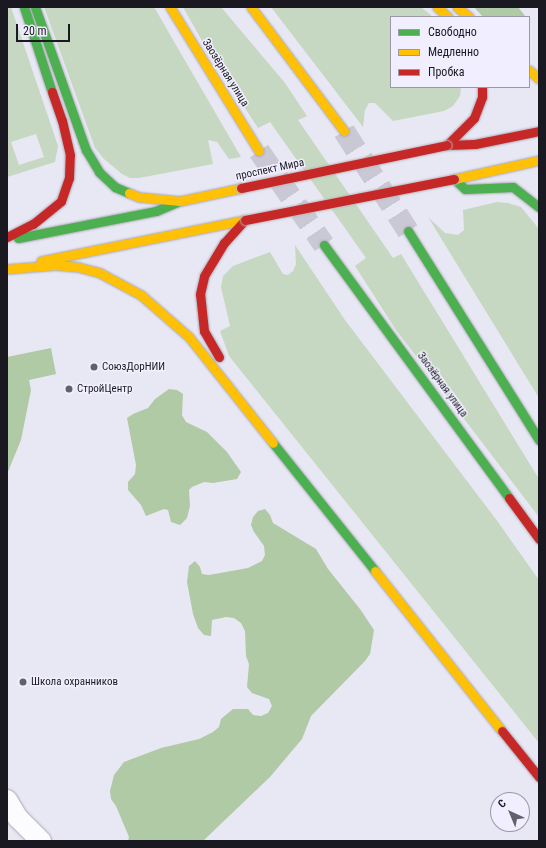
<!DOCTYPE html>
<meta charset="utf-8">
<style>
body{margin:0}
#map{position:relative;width:546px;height:848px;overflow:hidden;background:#e8e7f4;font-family:"Roboto Condensed",sans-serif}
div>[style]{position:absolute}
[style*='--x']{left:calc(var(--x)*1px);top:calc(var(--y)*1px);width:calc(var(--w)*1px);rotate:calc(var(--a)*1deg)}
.green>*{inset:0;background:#c6d8c2}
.forest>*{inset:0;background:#afcaa5}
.primary-tunnel>*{height:22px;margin-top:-11px;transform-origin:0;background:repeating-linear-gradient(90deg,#c9c8d4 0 22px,transparent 0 33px)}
.roads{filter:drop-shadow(0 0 1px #a9a8b2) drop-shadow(0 0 1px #a9a8b2)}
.street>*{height:20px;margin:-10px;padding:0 10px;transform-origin:10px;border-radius:10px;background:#fcfbfd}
.fast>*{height:9px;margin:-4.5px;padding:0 4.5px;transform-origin:4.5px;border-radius:4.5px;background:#4caf50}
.slow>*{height:9px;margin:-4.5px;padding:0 4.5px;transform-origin:4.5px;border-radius:4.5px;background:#ffc107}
.jam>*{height:9px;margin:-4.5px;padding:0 4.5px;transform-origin:4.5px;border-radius:4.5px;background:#c62828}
.bridges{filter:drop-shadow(0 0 1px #bdb3b8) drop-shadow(0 0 1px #bdb3b8)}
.jam-bridge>*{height:9px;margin:-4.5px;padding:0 4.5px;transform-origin:4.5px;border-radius:4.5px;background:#c62828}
.dots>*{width:11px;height:11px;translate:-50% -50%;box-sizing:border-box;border:2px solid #f1efff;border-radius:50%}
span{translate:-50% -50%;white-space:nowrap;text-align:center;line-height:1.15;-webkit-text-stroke:3px #f1efff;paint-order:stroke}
.street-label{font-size:11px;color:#1a1921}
.poi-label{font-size:11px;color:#1a1921}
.left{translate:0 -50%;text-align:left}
.frame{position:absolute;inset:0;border:8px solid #1a1921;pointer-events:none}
.legend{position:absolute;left:390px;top:16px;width:140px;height:72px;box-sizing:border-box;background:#f1efff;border:1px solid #9b99a6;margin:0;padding:5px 7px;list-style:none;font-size:12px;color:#1a1921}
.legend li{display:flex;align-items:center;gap:8px;height:20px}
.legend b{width:20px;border:1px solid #9b99a6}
.north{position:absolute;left:490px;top:792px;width:40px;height:40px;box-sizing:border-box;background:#f1efff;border:1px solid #9b99a6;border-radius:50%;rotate:316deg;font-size:11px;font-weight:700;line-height:16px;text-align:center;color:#1a1921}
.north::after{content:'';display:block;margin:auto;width:14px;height:18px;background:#62616b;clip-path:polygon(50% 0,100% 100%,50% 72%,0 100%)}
.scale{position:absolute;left:16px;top:24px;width:54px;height:18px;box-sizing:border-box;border:2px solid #1a1921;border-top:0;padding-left:5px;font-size:12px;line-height:14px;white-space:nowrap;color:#1a1921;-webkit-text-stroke:3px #f1efff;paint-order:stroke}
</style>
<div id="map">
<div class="green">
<div style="clip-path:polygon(evenodd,7px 7px,11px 7px,58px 146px,55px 162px,7px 177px,7px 7px,36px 134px,44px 157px,19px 165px,11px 142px,36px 134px)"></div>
<div style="clip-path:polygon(44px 7px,154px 7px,241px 157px,229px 159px,217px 142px,208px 140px,213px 164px,139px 178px,130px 178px,122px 174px,104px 159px,95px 148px)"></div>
<div style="clip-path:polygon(183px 7px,221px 7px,285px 83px,307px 116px,298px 120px,393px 258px,401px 254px,539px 479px,539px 517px,396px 330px,355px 266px,366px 258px,270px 122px,258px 128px,206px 48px)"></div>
<div style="clip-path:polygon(271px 7px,421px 7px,433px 17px,391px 17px,391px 87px,461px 87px,460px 96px,453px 106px,444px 111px,393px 121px,375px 103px,369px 103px,365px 110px,363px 127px)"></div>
<div style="clip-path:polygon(497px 202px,508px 203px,521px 207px,539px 229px,539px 398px,428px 217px,445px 233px,458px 235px,464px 230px,463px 210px)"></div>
<div style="clip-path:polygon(295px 245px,345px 320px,498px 522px,539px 580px,539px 743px,229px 356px,220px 331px,230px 326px,221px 287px,223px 276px,233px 266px,270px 252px,283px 274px,288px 275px,293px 271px,296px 264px)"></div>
</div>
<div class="forest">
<div style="clip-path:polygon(474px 7px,518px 7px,526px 17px,483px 17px)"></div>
<div style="clip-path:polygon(51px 348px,56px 374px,29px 380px,31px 390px,21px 440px,7px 474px,7px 357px)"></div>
<div style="clip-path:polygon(169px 389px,177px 390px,183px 394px,182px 415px,186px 422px,207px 432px,227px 452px,241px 472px,237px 479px,213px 483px,204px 482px,192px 487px,189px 490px,190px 506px,187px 518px,180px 525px,171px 522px,168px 510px,164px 509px,146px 516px,141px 505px,128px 490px,128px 482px,135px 474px,136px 465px,127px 418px,133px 414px,148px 408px,155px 399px)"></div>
<div style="clip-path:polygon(265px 509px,270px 515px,273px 523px,316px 549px,328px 569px,360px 609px,374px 630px,370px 654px,365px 661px,311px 716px,302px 739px,270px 777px,203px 841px,128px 841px,129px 837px,116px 806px,111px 799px,110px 791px,114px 775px,124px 762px,161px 748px,199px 739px,213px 732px,219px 727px,221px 719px,233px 709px,248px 709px,253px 715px,261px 716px,268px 713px,272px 706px,269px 699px,252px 693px,247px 687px,249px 664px,246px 656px,245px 631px,241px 623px,234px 618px,226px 617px,212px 620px,211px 636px,204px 635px,198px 628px,193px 614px,187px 582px,189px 566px,195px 561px,200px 567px,202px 574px,209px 575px,248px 568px,262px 561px,265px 555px,264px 546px,254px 532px,251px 525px,253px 517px,258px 511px)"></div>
</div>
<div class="primary-tunnel">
<div style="--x:344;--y:131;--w:119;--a:57.4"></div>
<div style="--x:259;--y:151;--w:114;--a:55.3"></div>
</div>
<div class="roads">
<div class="street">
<div style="--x:7;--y:800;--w:21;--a:59"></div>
<div style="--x:18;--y:818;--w:33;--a:45"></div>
</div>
<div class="fast">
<div style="--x:24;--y:7;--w:89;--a:71.8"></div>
<div style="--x:35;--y:7;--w:152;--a:70.4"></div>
<div style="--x:86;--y:150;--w:26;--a:59"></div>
<div style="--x:99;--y:172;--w:22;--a:43"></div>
<div style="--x:115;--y:187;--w:15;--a:23"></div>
<div style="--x:454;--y:179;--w:15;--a:42"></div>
<div style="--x:465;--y:189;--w:48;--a:-2.4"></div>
<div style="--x:513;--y:187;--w:33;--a:38"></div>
<div style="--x:408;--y:231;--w:247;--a:57.9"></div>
<div style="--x:18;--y:238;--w:141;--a:-11.1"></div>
<div style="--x:156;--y:211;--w:26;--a:-23"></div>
<div style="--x:324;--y:245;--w:313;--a:53.8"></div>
<div style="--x:273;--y:443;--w:164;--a:51.4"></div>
</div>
<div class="slow">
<div style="--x:170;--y:7;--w:169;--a:58.3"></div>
<div style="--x:251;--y:7;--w:155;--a:53.1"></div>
<div style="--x:437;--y:7;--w:15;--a:42"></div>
<div style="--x:457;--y:7;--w:16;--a:40"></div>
<div style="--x:529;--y:70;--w:13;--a:42"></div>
<div style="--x:454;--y:179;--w:87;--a:-12.6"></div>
<div style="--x:129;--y:193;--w:11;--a:22"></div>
<div style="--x:139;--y:197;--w:41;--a:5.6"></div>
<div style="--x:180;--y:201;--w:62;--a:-12"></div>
<div style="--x:41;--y:261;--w:208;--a:-11.4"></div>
<div style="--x:7;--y:269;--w:48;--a:-4.8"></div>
<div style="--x:55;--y:265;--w:23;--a:5"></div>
<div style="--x:78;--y:267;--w:23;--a:15"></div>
<div style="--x:100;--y:273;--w:47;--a:28.2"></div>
<div style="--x:141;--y:295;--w:64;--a:41.2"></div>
<div style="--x:189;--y:337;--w:135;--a:51.6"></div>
<div style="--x:375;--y:571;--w:204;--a:51.6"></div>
</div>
<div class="jam">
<div style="--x:447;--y:145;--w:28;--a:-2"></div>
<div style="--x:475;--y:144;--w:65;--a:-11.5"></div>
<div style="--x:447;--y:145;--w:38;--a:-45"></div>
<div style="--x:474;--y:118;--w:22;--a:-69"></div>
<div style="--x:482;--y:97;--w:10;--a:-90"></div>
<div style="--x:7;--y:237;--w:29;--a:-27"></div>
<div style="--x:33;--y:224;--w:36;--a:-39"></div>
<div style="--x:61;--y:201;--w:24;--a:-71"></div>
<div style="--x:69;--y:178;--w:23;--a:-88"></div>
<div style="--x:70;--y:155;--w:35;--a:-103"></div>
<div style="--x:62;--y:121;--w:31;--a:-109"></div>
<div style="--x:219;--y:357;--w:30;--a:-120"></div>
<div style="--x:204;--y:331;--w:37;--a:-96"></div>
<div style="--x:200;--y:294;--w:18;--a:-77"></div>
<div style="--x:204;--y:276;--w:39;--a:-59"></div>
<div style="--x:224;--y:243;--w:31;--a:-48"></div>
<div style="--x:509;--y:498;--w:51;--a:53.8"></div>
<div style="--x:502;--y:731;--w:59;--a:51.2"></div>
</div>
</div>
<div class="bridges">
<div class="jam-bridge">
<div style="--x:241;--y:188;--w:210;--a:-11.8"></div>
<div style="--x:245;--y:220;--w:213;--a:-11.1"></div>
</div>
</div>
<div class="dots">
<div style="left:94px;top:367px;background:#62616b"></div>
<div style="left:69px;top:389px;background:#62616b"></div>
<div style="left:23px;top:682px;background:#62616b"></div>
</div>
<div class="street-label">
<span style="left:225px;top:73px;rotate:58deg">Заозёрная улица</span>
<span style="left:270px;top:170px;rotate:-12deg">проспект Мира</span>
<span style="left:442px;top:385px;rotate:54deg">Заозёрная улица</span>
</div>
<div class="poi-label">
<span class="left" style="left:102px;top:367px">СоюзДорНИИ</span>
<span class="left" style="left:77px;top:389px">СтройЦентр</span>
<span class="left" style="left:31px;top:682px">Школа охранников</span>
</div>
<div class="frame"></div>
<ul class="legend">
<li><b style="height:5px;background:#4caf50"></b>Свободно</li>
<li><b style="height:5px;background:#ffc107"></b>Медленно</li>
<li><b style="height:5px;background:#c62828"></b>Пробка</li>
</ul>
<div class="north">С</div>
<div class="scale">20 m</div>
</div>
